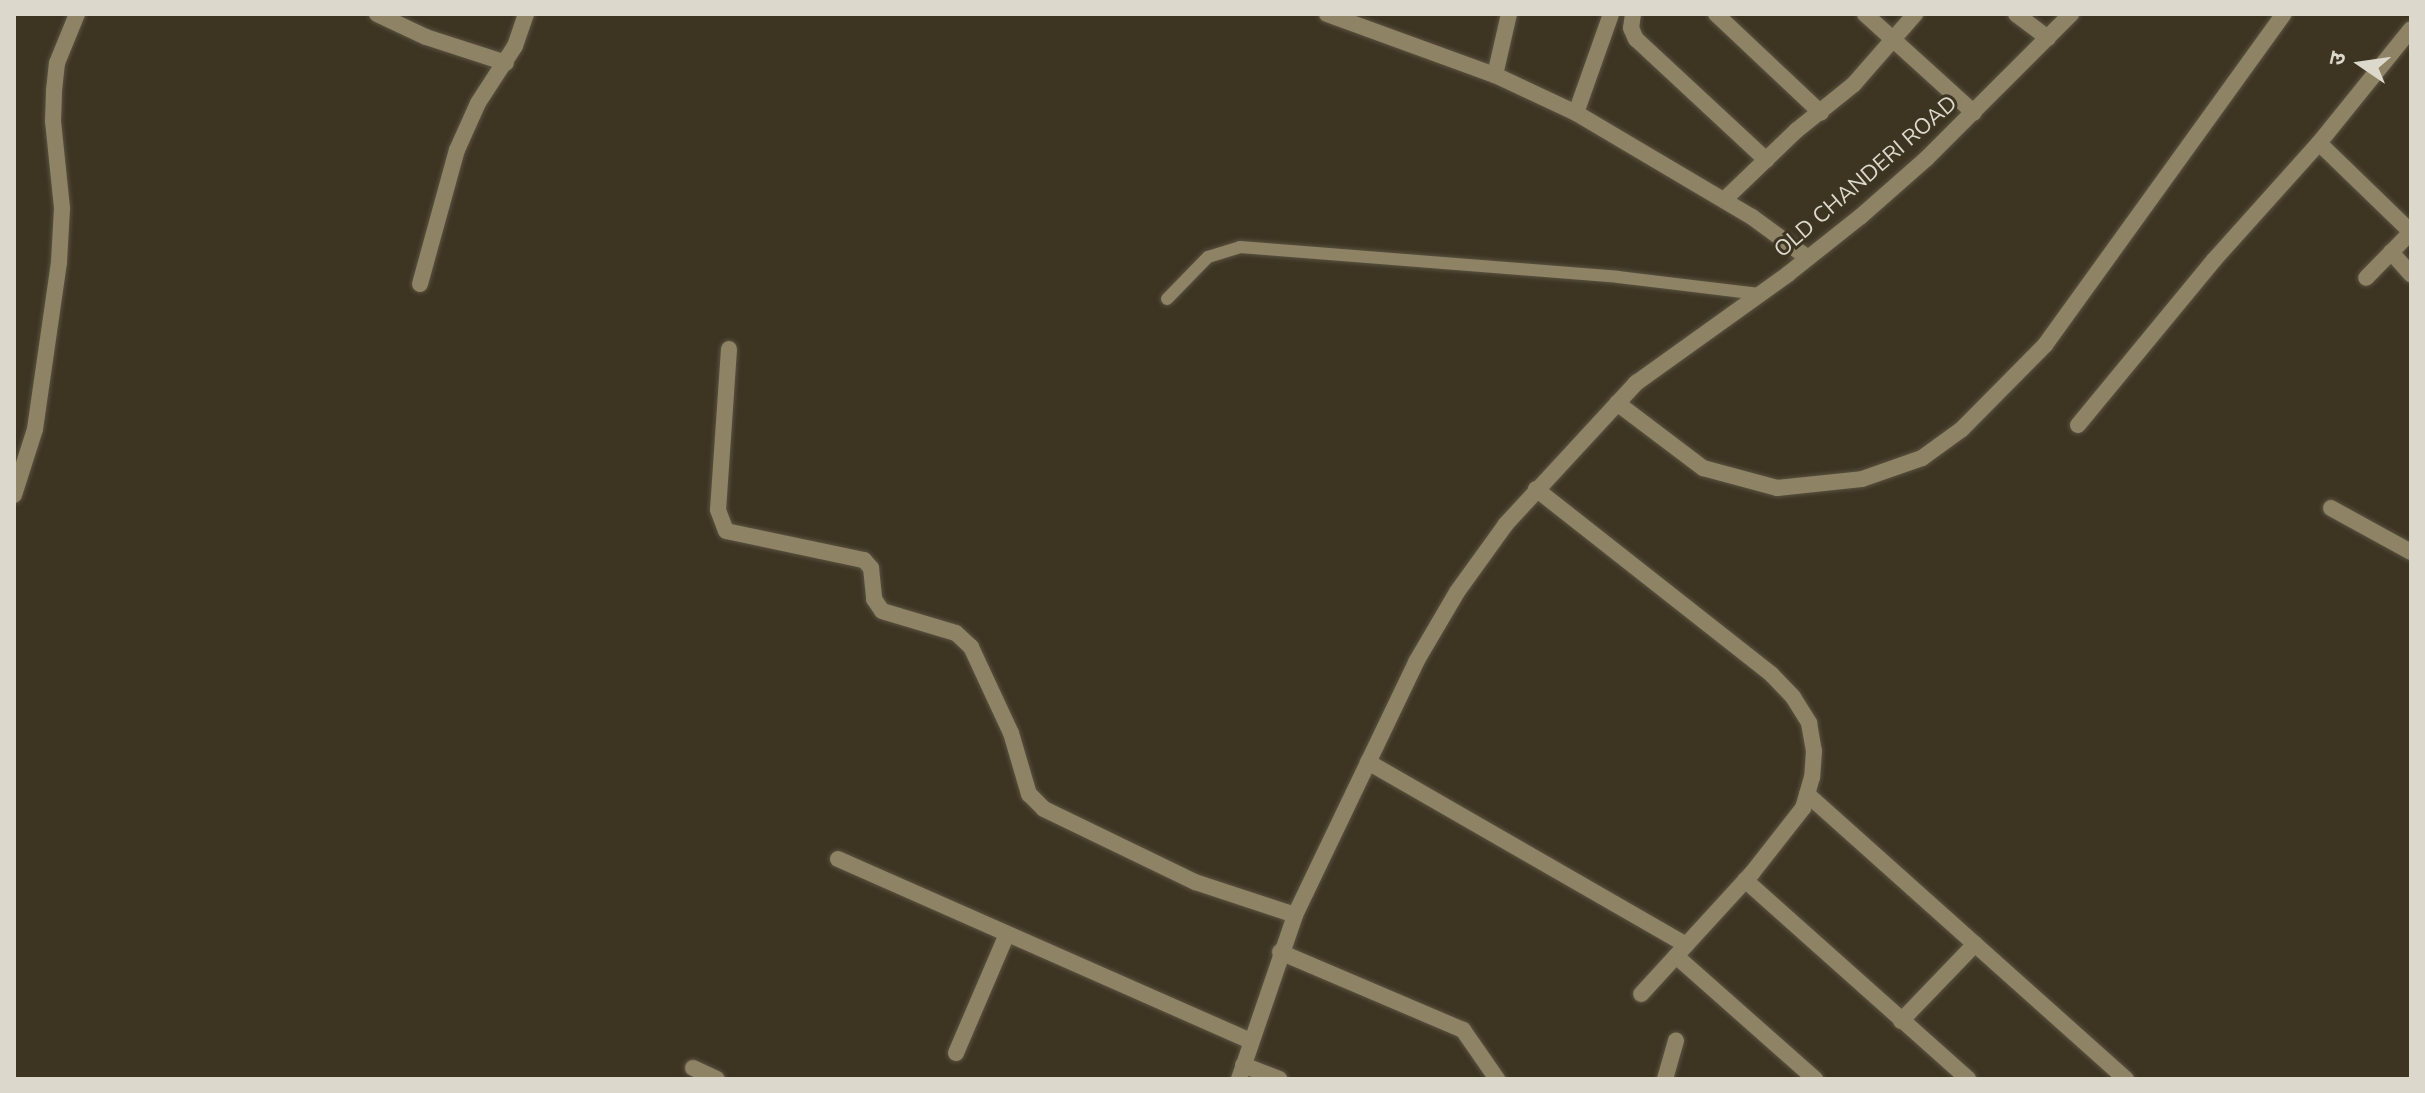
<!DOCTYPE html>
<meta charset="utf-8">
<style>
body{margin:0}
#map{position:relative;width:2425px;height:1093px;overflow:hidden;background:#3d3522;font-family:"Nunito Sans","Noto Sans Devanagari",sans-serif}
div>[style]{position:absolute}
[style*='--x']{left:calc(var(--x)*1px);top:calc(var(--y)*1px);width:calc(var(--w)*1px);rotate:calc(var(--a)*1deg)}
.roads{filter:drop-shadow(0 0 2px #5a5241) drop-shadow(0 0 2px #5a5241)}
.service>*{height:12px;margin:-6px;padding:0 6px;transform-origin:6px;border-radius:6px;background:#8f8366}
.minor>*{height:16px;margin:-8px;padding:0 8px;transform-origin:8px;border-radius:8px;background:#8f8366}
.tertiary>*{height:16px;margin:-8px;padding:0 8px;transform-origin:8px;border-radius:8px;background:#8f8366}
span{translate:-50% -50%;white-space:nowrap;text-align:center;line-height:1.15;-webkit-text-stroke:6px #3d3522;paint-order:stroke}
.street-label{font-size:22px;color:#ddd8cc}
.frame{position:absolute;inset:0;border:16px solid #ddd8cc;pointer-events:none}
.north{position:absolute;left:2321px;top:24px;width:80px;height:80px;-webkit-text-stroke:6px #3d3522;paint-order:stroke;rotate:283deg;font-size:22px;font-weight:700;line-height:32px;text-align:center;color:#ddd8cc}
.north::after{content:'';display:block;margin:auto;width:28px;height:36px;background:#ddd8cc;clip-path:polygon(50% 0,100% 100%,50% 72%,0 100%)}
</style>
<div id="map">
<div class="roads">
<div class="service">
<div style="--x:1167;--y:299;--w:59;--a:-45.7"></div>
<div style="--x:1208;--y:257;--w:34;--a:-17"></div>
<div style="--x:1240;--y:247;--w:379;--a:4.5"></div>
<div style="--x:1618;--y:277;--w:142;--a:6.9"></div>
</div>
<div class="minor">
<div style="--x:377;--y:14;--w:54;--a:25.1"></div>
<div style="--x:426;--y:37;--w:84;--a:18"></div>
<div style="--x:1327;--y:14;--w:179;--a:20"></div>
<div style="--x:1495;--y:75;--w:89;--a:25.1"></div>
<div style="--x:1576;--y:113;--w:204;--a:30.6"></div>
<div style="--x:1752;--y:217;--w:69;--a:36.2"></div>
<div style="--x:1633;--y:14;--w:14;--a:98"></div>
<div style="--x:1631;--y:28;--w:12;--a:66"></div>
<div style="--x:1636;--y:39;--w:178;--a:42.9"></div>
<div style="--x:1716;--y:14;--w:144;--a:43.3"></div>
<div style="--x:1865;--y:14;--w:147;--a:42.2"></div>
<div style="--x:2016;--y:14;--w:40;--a:37"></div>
<div style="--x:1495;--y:75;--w:63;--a:-77.1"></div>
<div style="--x:1576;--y:113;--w:105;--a:-70.5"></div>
<div style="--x:2319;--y:143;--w:128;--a:44.1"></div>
<div style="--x:2411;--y:232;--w:64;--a:134.4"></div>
<div style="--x:1724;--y:200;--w:101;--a:-43.8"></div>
<div style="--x:1797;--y:130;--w:73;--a:-38.9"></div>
<div style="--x:1854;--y:84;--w:93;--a:-48.9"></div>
<div style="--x:2391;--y:252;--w:30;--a:48"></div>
<div style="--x:420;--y:284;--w:139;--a:-74.6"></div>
<div style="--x:457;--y:150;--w:51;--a:-65.9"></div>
<div style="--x:478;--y:103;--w:68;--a:-57"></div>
<div style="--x:515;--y:46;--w:34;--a:-71"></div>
<div style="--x:729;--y:349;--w:161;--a:93.9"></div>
<div style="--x:718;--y:510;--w:22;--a:69"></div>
<div style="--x:726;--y:531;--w:141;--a:11.9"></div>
<div style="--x:864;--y:560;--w:11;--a:49"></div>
<div style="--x:871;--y:568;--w:31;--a:84"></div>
<div style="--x:874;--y:599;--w:14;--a:56"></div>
<div style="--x:882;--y:611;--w:77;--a:16.6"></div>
<div style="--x:956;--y:633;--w:21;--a:43"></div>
<div style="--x:971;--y:647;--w:95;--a:65.1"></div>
<div style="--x:1011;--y:733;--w:64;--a:73.6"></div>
<div style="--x:1029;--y:794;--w:21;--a:45"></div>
<div style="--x:1044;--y:809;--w:168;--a:25.8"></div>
<div style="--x:1195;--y:882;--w:105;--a:18.3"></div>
<div style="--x:1617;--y:403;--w:108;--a:37.1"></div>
<div style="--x:1703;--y:468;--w:77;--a:15.1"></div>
<div style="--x:1777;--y:488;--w:85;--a:-6"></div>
<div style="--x:1862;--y:479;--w:64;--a:-19.3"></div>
<div style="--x:1922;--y:458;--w:49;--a:-35.9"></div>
<div style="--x:1962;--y:429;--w:118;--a:-45.3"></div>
<div style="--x:2045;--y:345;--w:408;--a:-54.2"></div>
<div style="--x:2078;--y:425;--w:214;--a:-50.5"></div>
<div style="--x:2214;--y:260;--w:157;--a:-48.1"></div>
<div style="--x:2319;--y:143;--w:146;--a:-51.1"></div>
<div style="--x:1536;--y:489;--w:300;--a:38.2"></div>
<div style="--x:1772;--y:675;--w:30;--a:46"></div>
<div style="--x:1793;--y:697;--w:31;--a:58"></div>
<div style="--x:1809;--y:723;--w:28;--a:80"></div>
<div style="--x:1814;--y:751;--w:26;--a:94"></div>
<div style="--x:1812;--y:777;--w:32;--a:106"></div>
<div style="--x:1803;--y:808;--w:83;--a:128.1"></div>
<div style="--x:1752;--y:873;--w:164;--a:132.5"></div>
<div style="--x:14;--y:495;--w:69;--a:-72.3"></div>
<div style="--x:35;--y:429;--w:169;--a:-81.8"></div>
<div style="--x:59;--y:262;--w:54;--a:-86.8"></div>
<div style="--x:62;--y:208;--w:87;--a:-95.9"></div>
<div style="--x:53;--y:121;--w:30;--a:-88"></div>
<div style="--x:54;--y:91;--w:28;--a:-84"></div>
<div style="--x:57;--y:63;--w:53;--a:-67.8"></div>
<div style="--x:2331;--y:508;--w:91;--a:28.8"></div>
<div style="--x:1368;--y:762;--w:367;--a:29.9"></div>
<div style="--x:1807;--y:794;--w:428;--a:41.8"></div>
<div style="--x:838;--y:859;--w:450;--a:23.8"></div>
<div style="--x:1745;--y:880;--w:299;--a:41.7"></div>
<div style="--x:1280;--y:952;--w:199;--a:23.1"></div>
<div style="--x:1463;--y:1030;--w:60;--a:55.2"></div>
<div style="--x:1676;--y:956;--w:186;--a:41.5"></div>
<div style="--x:1901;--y:1021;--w:107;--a:-46.1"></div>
<div style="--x:956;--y:1053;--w:129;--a:-66.8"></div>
<div style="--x:1243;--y:1065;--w:39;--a:21"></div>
<div style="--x:693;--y:1068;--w:26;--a:25"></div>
<div style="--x:1665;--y:1079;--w:40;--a:-74"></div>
</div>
<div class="tertiary">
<div style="--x:1239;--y:1079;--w:173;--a:-71.1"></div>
<div style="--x:1295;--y:915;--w:280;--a:-64.4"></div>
<div style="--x:1416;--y:662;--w:81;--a:-59.6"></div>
<div style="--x:1457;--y:592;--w:84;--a:-54.2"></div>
<div style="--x:1506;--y:524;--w:192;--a:-47.3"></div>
<div style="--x:1636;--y:383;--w:187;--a:-35.6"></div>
<div style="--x:1788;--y:274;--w:92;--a:-38.4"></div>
<div style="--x:1860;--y:217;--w:89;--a:-41.4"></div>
<div style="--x:1927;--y:158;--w:204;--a:-45"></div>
</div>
</div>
<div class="street-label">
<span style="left:1866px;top:177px;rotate:-41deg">OLD CHANDERI ROAD</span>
</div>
<div class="frame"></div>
<div class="north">उ</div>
</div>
